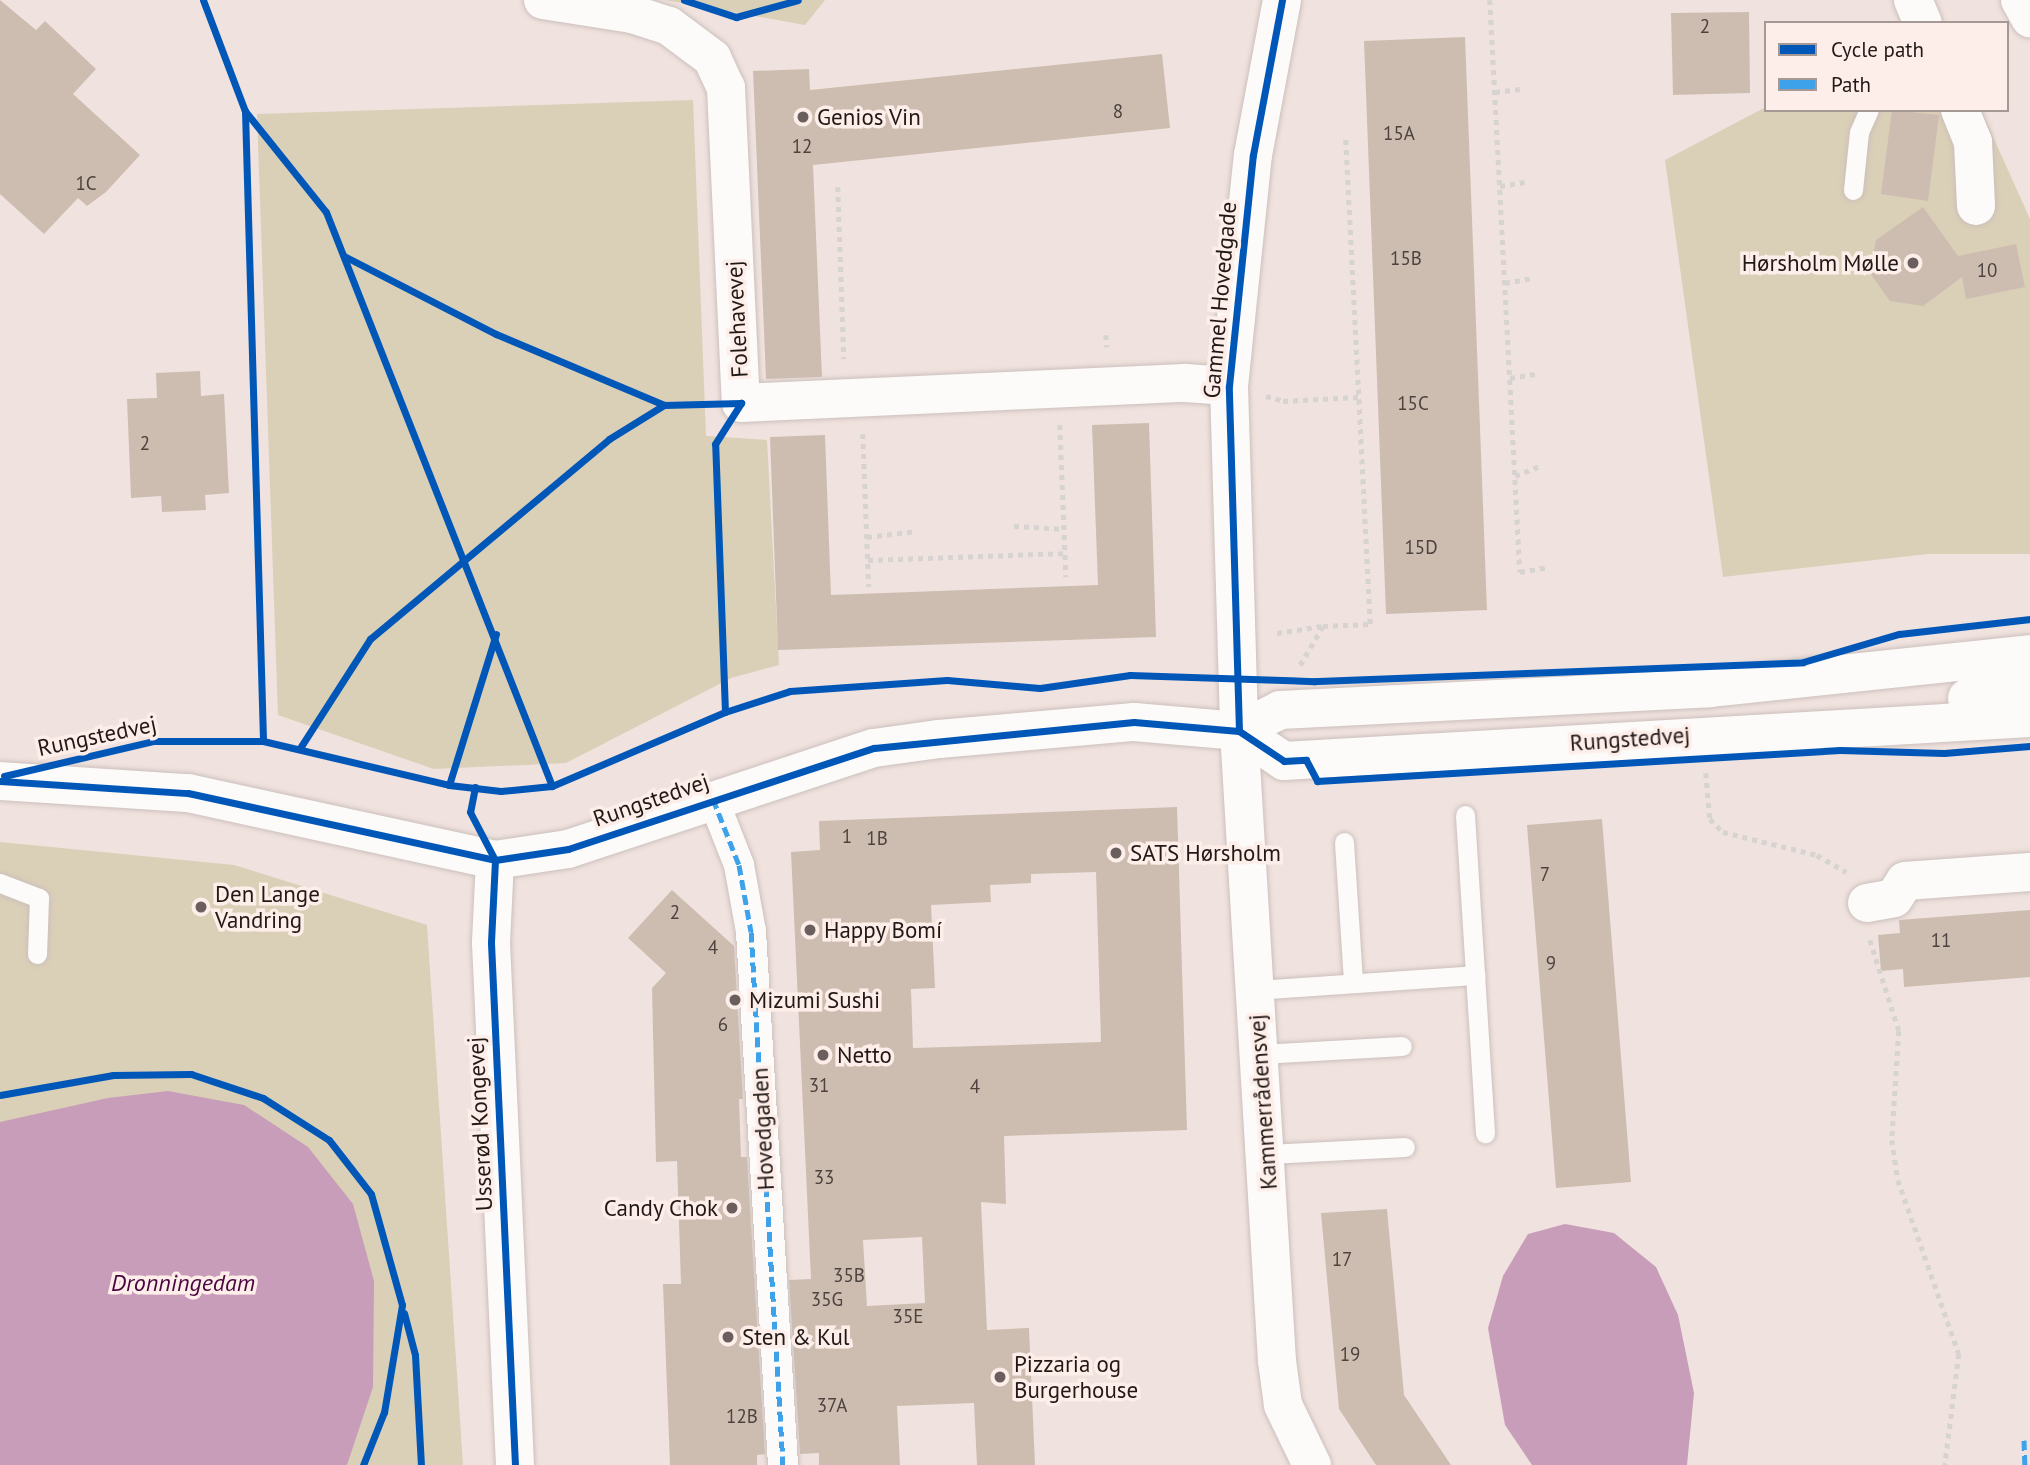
<!DOCTYPE html>
<meta charset="utf-8">
<style>
body{margin:0}
#map{position:relative;width:2030px;height:1465px;overflow:hidden;background:#f0e2de;font-family:"PT Sans",sans-serif}
div>[style]{position:absolute}
[style*='--x']{left:calc(var(--x)*1px);top:calc(var(--y)*1px);width:calc(var(--w)*1px);rotate:calc(var(--a)*1deg)}
.green>*{inset:0;background:#dacfb7}
.water>*{inset:0;background:#c89db9}
.building>*{inset:0;background:#cdbdb1}
.path>*{height:4.5px;margin-top:-2.25px;transform-origin:0;background:repeating-linear-gradient(90deg,#d6d3d1 0 5px,transparent 0 10px)}
.roads{filter:drop-shadow(0 0 2px #cbc0bc) drop-shadow(0 0 2px #cbc0bc)}
.service>*{height:19px;margin:-9.5px;padding:0 9.5px;transform-origin:9.5px;border-radius:9.5px;background:#fdfbfa}
.pedestrian>*{height:30px;margin:-15px;padding:0 15px;transform-origin:15px;border-radius:15px;background:#fdfbfa}
.minor>*{height:38px;margin:-19px;padding:0 19px;transform-origin:19px;border-radius:19px;background:#fdfbfa}
.tertiary>*{height:38px;margin:-19px;padding:0 19px;transform-origin:19px;border-radius:19px;background:#fdfbfa}
.secondary>*{height:38px;margin:-19px;padding:0 19px;transform-origin:19px;border-radius:19px;background:#fdfbfa}
.quiet>*{height:5px;margin-top:-2.5px;transform-origin:0;background:repeating-linear-gradient(90deg,#3ea2ea 0 10px,transparent 0 15px)}
.cycleway>*{height:7px;margin:-3.5px;padding:0 3.5px;transform-origin:3.5px;border-radius:3.5px;background:#0057b8}
.dots>*{width:19px;height:19px;translate:-50% -50%;box-sizing:border-box;border:4px solid #fdeee9;border-radius:50%}
span{translate:-50% -50%;white-space:nowrap;text-align:center;line-height:1.15;-webkit-text-stroke:7px #fdeee9;paint-order:stroke}
.number-label{font-size:19px;color:#4d423e}
.number-label span{-webkit-text-stroke-width:0}
.poi-label{font-size:23px;color:#221917}
.left{translate:0 -50%;text-align:left}
.right{translate:-100% -50%;text-align:right}
.street-label{font-size:23px;color:#221917}
.water-label{font-size:24px;color:#4a0540;font-style:italic}
.legend{position:absolute;left:1764px;top:21px;width:245px;height:91px;box-sizing:border-box;background:#fdeee9;border:2px solid #a59995;margin:0;padding:9px 12px;list-style:none;font-size:21px;color:#221917}
.legend li{display:flex;align-items:center;gap:14px;height:35px}
.legend b{width:35px;border:2px solid #a59995}
</style>
<div id="map">
<div class="green">
<div style="clip-path:polygon(665px 0,825px 0,805px 25px)"></div>
<div style="clip-path:polygon(693px 100px,706px 436px,767px 440px,779px 665px,731px 678px,566px 763px,434px 769px,278px 715px,257px 114px)"></div>
<div style="clip-path:polygon(1766px 107px,1981px 110px,2030px 219px,2030px 554px,1928px 554px,1723px 577px,1665px 160px)"></div>
<div style="clip-path:polygon(0 842px,234px 865px,427px 925px,463px 1465px,0 1465px)"></div>
</div>
<div class="water">
<div style="clip-path:polygon(168px 1091px,244px 1105px,308px 1147px,353px 1204px,374px 1281px,373px 1387px,347px 1465px,0 1465px,0 1122px,108px 1098px)"></div>
<div style="clip-path:polygon(1565px 1224px,1614px 1233px,1656px 1267px,1678px 1315px,1694px 1393px,1687px 1465px,1532px 1465px,1505px 1425px,1488px 1328px,1503px 1276px,1528px 1234px)"></div>
</div>
<div class="building">
<div style="clip-path:polygon(0 0,36px 30px,45px 21px,96px 69px,73px 94px,140px 155px,106px 192px,87px 206px,78px 198px,44px 234px,0 194px)"></div>
<div style="clip-path:polygon(1749px 12px,1750px 93px,1673px 95px,1671px 13px)"></div>
<div style="clip-path:polygon(1465px 37px,1487px 610px,1386px 614px,1364px 41px)"></div>
<div style="clip-path:polygon(1162px 54px,1170px 128px,813px 165px,822px 377px,766px 379px,753px 71px,809px 69px,810px 90px)"></div>
<div style="clip-path:polygon(1892px 110px,1939px 115px,1928px 201px,1881px 194px)"></div>
<div style="clip-path:polygon(1923px 207px,1958px 256px,2016px 244px,2025px 287px,1966px 299px,1962px 277px,1923px 306px,1890px 301px,1870px 273px,1876px 240px)"></div>
<div style="clip-path:polygon(200px 371px,201px 396px,224px 394px,229px 493px,205px 495px,206px 510px,162px 512px,161px 496px,131px 498px,127px 399px,157px 398px,156px 373px)"></div>
<div style="clip-path:polygon(1149px 423px,1156px 637px,778px 650px,770px 437px,825px 435px,831px 595px,1098px 585px,1092px 425px)"></div>
<div style="clip-path:polygon(evenodd,1177px 807px,1187px 1130px,1004px 1136px,1006px 1204px,981px 1202px,987px 1330px,1029px 1328px,1035px 1465px,977px 1465px,974px 1403px,897px 1406px,900px 1465px,819px 1465px,819px 1453px,800px 1454px,789px 1280px,811px 1279px,791px 852px,820px 850px,819px 821px,1177px 807px,1096px 872px,1101px 1042px,913px 1048px,911px 989px,935px 988px,931px 905px,991px 902px,990px 885px,1031px 883px,1031px 874px,1096px 872px,1177px 807px,922px 1237px,925px 1303px,867px 1306px,863px 1240px,922px 1237px)"></div>
<div style="clip-path:polygon(1602px 819px,1631px 1182px,1556px 1188px,1527px 825px)"></div>
<div style="clip-path:polygon(672px 890px,734px 946px,743px 1099px,739px 1099px,741px 1157px,747px 1157px,765px 1454px,757px 1455px,757px 1465px,670px 1465px,663px 1284px,681px 1284px,677px 1161px,656px 1162px,652px 988px,666px 973px,628px 938px)"></div>
<div style="clip-path:polygon(2030px 910px,2030px 977px,1904px 987px,1903px 969px,1881px 971px,1878px 935px,1900px 933px,1899px 920px)"></div>
<div style="clip-path:polygon(1387px 1209px,1404px 1395px,1451px 1465px,1376px 1465px,1339px 1409px,1321px 1213px)"></div>
</div>
<div class="path">
<div style="--x:1490;--y:0;--w:573;--a:87"></div>
<div style="--x:1520;--y:572;--w:29;--a:-10"></div>
<div style="--x:1495;--y:92;--w:25;--a:-7"></div>
<div style="--x:1500;--y:186;--w:25;--a:-9"></div>
<div style="--x:838;--y:187;--w:172;--a:88"></div>
<div style="--x:1505;--y:283;--w:27;--a:-10"></div>
<div style="--x:1106;--y:335;--w:12;--a:85"></div>
<div style="--x:1510;--y:378;--w:25;--a:-9"></div>
<div style="--x:1266;--y:396;--w:18;--a:16"></div>
<div style="--x:1283;--y:401;--w:75;--a:-3.1"></div>
<div style="--x:1060;--y:425;--w:152;--a:87.7"></div>
<div style="--x:863;--y:434;--w:153;--a:87.8"></div>
<div style="--x:1515;--y:476;--w:29;--a:-22"></div>
<div style="--x:1014;--y:526;--w:50;--a:3.4"></div>
<div style="--x:867;--y:537;--w:50;--a:-6.8"></div>
<div style="--x:868;--y:560;--w:197;--a:-2"></div>
<div style="--x:1277;--y:633;--w:46;--a:-8.8"></div>
<div style="--x:1300;--y:665;--w:45;--a:-59.5"></div>
<div style="--x:1323;--y:626;--w:47;--a:-2.4"></div>
<div style="--x:1370;--y:624;--w:489;--a:-92.9"></div>
<div style="--x:1706;--y:773;--w:46;--a:85"></div>
<div style="--x:1710;--y:819;--w:18;--a:45"></div>
<div style="--x:1723;--y:832;--w:97;--a:13.7"></div>
<div style="--x:1817;--y:855;--w:34;--a:30"></div>
<div style="--x:1870;--y:940;--w:96;--a:72.3"></div>
<div style="--x:1899;--y:1031;--w:109;--a:93.7"></div>
<div style="--x:1892;--y:1140;--w:40;--a:81.5"></div>
<div style="--x:1898;--y:1180;--w:184;--a:70.7"></div>
<div style="--x:1959;--y:1354;--w:112;--a:97.2"></div>
</div>
<div class="roads">
<div class="service">
<div style="--x:1853;--y:190;--w:58;--a:-84.1"></div>
<div style="--x:1859;--y:132;--w:24;--a:-66"></div>
<div style="--x:1465;--y:815;--w:319;--a:86.4"></div>
<div style="--x:1344;--y:842;--w:141;--a:86.3"></div>
<div style="--x:0;--y:883;--w:42;--a:21"></div>
<div style="--x:39;--y:898;--w:56;--a:92"></div>
<div style="--x:1256;--y:990;--w:220;--a:-3.9"></div>
<div style="--x:1261;--y:1054;--w:141;--a:-3.2"></div>
<div style="--x:1268;--y:1154;--w:137;--a:-2.9"></div>
</div>
<div class="pedestrian">
<div style="--x:713;--y:799;--w:71;--a:68.5"></div>
<div style="--x:739;--y:865;--w:68;--a:79.8"></div>
<div style="--x:751;--y:932;--w:534;--a:86.56"></div>
</div>
<div class="minor">
<div style="--x:543;--y:0;--w:90;--a:8.9"></div>
<div style="--x:632;--y:14;--w:39;--a:18"></div>
<div style="--x:669;--y:26;--w:54;--a:36.7"></div>
<div style="--x:712;--y:58;--w:33;--a:65"></div>
<div style="--x:726;--y:88;--w:315;--a:87.3"></div>
<div style="--x:741;--y:403;--w:444;--a:-2.6"></div>
<div style="--x:1185;--y:383;--w:44;--a:3.9"></div>
<div style="--x:1229;--y:386;--w:232;--a:-84.1"></div>
<div style="--x:1253;--y:155;--w:158;--a:-79.4"></div>
<div style="--x:1913;--y:0;--w:25;--a:67"></div>
<div style="--x:1960;--y:110;--w:35;--a:68"></div>
<div style="--x:1973;--y:142;--w:64;--a:87.3"></div>
<div style="--x:1239;--y:731;--w:631;--a:86.55"></div>
<div style="--x:1277;--y:1361;--w:44;--a:82.2"></div>
<div style="--x:1283;--y:1405;--w:67;--a:64.2"></div>
<div style="--x:1867;--y:903;--w:27;--a:-10"></div>
<div style="--x:1894;--y:898;--w:20;--a:-57"></div>
<div style="--x:1905;--y:881;--w:125;--a:-4.1"></div>
</div>
<div class="tertiary">
<div style="--x:1229;--y:386;--w:345;--a:88.3"></div>
<div style="--x:495;--y:860;--w:83;--a:92.8"></div>
<div style="--x:491;--y:943;--w:523;--a:87.37"></div>
</div>
<div class="secondary">
<div style="--x:2020;--y:0;--w:21;--a:61"></div>
<div style="--x:1967;--y:698;--w:63;--a:-6.3"></div>
<div style="--x:1239;--y:731;--w:46;--a:-27.1"></div>
<div style="--x:1280;--y:710;--w:430;--a:-2.9"></div>
<div style="--x:1709;--y:688;--w:323;--a:-6"></div>
<div style="--x:0;--y:781;--w:188;--a:3.7"></div>
<div style="--x:188;--y:793;--w:314;--a:12.3"></div>
<div style="--x:495;--y:860;--w:74;--a:-8.6"></div>
<div style="--x:568;--y:849;--w:322;--a:-18.3"></div>
<div style="--x:874;--y:748;--w:66;--a:-7.9"></div>
<div style="--x:939;--y:739;--w:196;--a:-5"></div>
<div style="--x:1134;--y:722;--w:105;--a:4.9"></div>
<div style="--x:1239;--y:731;--w:54;--a:33.7"></div>
<div style="--x:1284;--y:761;--w:747;--a:-3.3"></div>
</div>
</div>
<div class="quiet">
<div style="--x:713;--y:799;--w:71;--a:68.5"></div>
<div style="--x:739;--y:865;--w:68;--a:79.8"></div>
<div style="--x:751;--y:932;--w:534;--a:86.56"></div>
<div style="--x:2024;--y:1440;--w:25;--a:88"></div>
</div>
<div class="cycleway">
<div style="--x:203;--y:0;--w:119;--a:69.3"></div>
<div style="--x:245;--y:111;--w:630;--a:88.36"></div>
<div style="--x:684;--y:0;--w:55;--a:18.1"></div>
<div style="--x:736;--y:17;--w:64;--a:-15.3"></div>
<div style="--x:245;--y:111;--w:129;--a:51.3"></div>
<div style="--x:326;--y:212;--w:617;--a:68.51"></div>
<div style="--x:344;--y:256;--w:171;--a:27.2"></div>
<div style="--x:496;--y:334;--w:182;--a:22.9"></div>
<div style="--x:725;--y:712;--w:268;--a:-92.1"></div>
<div style="--x:715;--y:444;--w:49;--a:-57.6"></div>
<div style="--x:1239;--y:731;--w:345;--a:-91.7"></div>
<div style="--x:1229;--y:386;--w:232;--a:-84.1"></div>
<div style="--x:1253;--y:155;--w:158;--a:-79.4"></div>
<div style="--x:300;--y:748;--w:130;--a:-57.3"></div>
<div style="--x:370;--y:639;--w:312;--a:-39.9"></div>
<div style="--x:609;--y:439;--w:65;--a:-31.7"></div>
<div style="--x:664;--y:405;--w:77;--a:-1.5"></div>
<div style="--x:4;--y:776;--w:153;--a:-13.2"></div>
<div style="--x:153;--y:741;--w:110;--a:0"></div>
<div style="--x:263;--y:741;--w:191;--a:13.3"></div>
<div style="--x:449;--y:785;--w:52;--a:6.6"></div>
<div style="--x:501;--y:791;--w:51;--a:-5.6"></div>
<div style="--x:552;--y:786;--w:188;--a:-23.2"></div>
<div style="--x:725;--y:712;--w:68;--a:-17.9"></div>
<div style="--x:790;--y:691;--w:157;--a:-4"></div>
<div style="--x:947;--y:680;--w:93;--a:4.9"></div>
<div style="--x:1040;--y:688;--w:91;--a:-8.2"></div>
<div style="--x:1130;--y:675;--w:185;--a:1.9"></div>
<div style="--x:1315;--y:681;--w:488;--a:-2.2"></div>
<div style="--x:1803;--y:662;--w:100;--a:-16.3"></div>
<div style="--x:1899;--y:634;--w:132;--a:-6.5"></div>
<div style="--x:0;--y:781;--w:188;--a:3.7"></div>
<div style="--x:188;--y:793;--w:314;--a:12.3"></div>
<div style="--x:495;--y:860;--w:74;--a:-8.6"></div>
<div style="--x:568;--y:849;--w:322;--a:-18.3"></div>
<div style="--x:874;--y:748;--w:261;--a:-5.7"></div>
<div style="--x:1134;--y:722;--w:105;--a:4.9"></div>
<div style="--x:1239;--y:731;--w:54;--a:33.7"></div>
<div style="--x:1284;--y:761;--w:22;--a:-3"></div>
<div style="--x:1306;--y:760;--w:24;--a:62"></div>
<div style="--x:1317;--y:781;--w:524;--a:-3.39"></div>
<div style="--x:1840;--y:750;--w:104;--a:1.7"></div>
<div style="--x:1944;--y:753;--w:86;--a:-4.7"></div>
<div style="--x:449;--y:785;--w:158;--a:-72.7"></div>
<div style="--x:475;--y:787;--w:25;--a:101"></div>
<div style="--x:470;--y:812;--w:54;--a:62.5"></div>
<div style="--x:495;--y:860;--w:83;--a:92.8"></div>
<div style="--x:491;--y:943;--w:523;--a:87.37"></div>
<div style="--x:0;--y:1095;--w:115;--a:-10"></div>
<div style="--x:113;--y:1075;--w:78;--a:-0.7"></div>
<div style="--x:191;--y:1074;--w:76;--a:18.4"></div>
<div style="--x:263;--y:1098;--w:78;--a:32.5"></div>
<div style="--x:329;--y:1140;--w:68;--a:52.1"></div>
<div style="--x:371;--y:1194;--w:115;--a:74.4"></div>
<div style="--x:402;--y:1305;--w:109;--a:99.5"></div>
<div style="--x:384;--y:1412;--w:57;--a:111.6"></div>
<div style="--x:404;--y:1313;--w:43;--a:75.3"></div>
<div style="--x:415;--y:1355;--w:110;--a:86.9"></div>
</div>
<div class="dots">
<div style="left:803px;top:117px;background:#6a5f5d"></div>
<div style="left:1913px;top:263px;background:#6a5f5d"></div>
<div style="left:1116px;top:853px;background:#6a5f5d"></div>
<div style="left:201px;top:907px;background:#6a5f5d"></div>
<div style="left:810px;top:930px;background:#6a5f5d"></div>
<div style="left:735px;top:1000px;background:#6a5f5d"></div>
<div style="left:823px;top:1055px;background:#6a5f5d"></div>
<div style="left:732px;top:1208px;background:#6a5f5d"></div>
<div style="left:728px;top:1337px;background:#6a5f5d"></div>
<div style="left:1000px;top:1377px;background:#6a5f5d"></div>
</div>
<div class="number-label">
<span style="left:1705px;top:27px">2</span>
<span style="left:1118px;top:112px">8</span>
<span style="left:1399px;top:134px">15A</span>
<span style="left:802px;top:147px">12</span>
<span style="left:86px;top:184px">1C</span>
<span style="left:1406px;top:259px">15B</span>
<span style="left:1987px;top:271px">10</span>
<span style="left:1413px;top:404px">15C</span>
<span style="left:145px;top:444px">2</span>
<span style="left:1421px;top:548px">15D</span>
<span style="left:847px;top:837px">1</span>
<span style="left:877px;top:839px">1B</span>
<span style="left:1545px;top:875px">7</span>
<span style="left:675px;top:913px">2</span>
<span style="left:1941px;top:941px">11</span>
<span style="left:713px;top:948px">4</span>
<span style="left:1551px;top:964px">9</span>
<span style="left:723px;top:1025px">6</span>
<span style="left:819px;top:1086px">31</span>
<span style="left:975px;top:1087px">4</span>
<span style="left:824px;top:1178px">33</span>
<span style="left:1342px;top:1260px">17</span>
<span style="left:849px;top:1276px">35B</span>
<span style="left:827px;top:1300px">35G</span>
<span style="left:908px;top:1317px">35E</span>
<span style="left:1350px;top:1355px">19</span>
<span style="left:832px;top:1406px">37A</span>
<span style="left:742px;top:1417px">12B</span>
</div>
<div class="poi-label">
<span class="left" style="left:817px;top:117px">Genios Vin</span>
<span class="right" style="left:1899px;top:263px">Hørsholm Mølle</span>
<span class="left" style="left:1130px;top:853px">SATS Hørsholm</span>
<span class="left" style="left:215px;top:907px">Den Lange<br>Vandring</span>
<span class="left" style="left:824px;top:930px">Happy Bomí</span>
<span class="left" style="left:749px;top:1000px">Mizumi Sushi</span>
<span class="left" style="left:837px;top:1055px">Netto</span>
<span class="right" style="left:718px;top:1208px">Candy Chok</span>
<span class="left" style="left:742px;top:1337px">Sten &amp; Kul</span>
<span class="left" style="left:1014px;top:1377px">Pizzaria og<br>Burgerhouse</span>
</div>
<div class="street-label">
<span style="left:1220px;top:300px;rotate:-85deg">Gammel Hovedgade</span>
<span style="left:737px;top:319px;rotate:-93deg">Folehavevej</span>
<span style="left:97px;top:736px;rotate:-12deg">Rungstedvej</span>
<span style="left:1630px;top:739px;rotate:-4deg">Rungstedvej</span>
<span style="left:651px;top:800px;rotate:-19deg">Rungstedvej</span>
<span style="left:1263px;top:1102px;rotate:-94deg">Kammerrådensvej</span>
<span style="left:480px;top:1124px;rotate:-93deg">Usserød Kongevej</span>
<span style="left:763px;top:1129px;rotate:-93deg">Hovedgaden</span>
</div>
<div class="water-label">
<span style="left:183px;top:1283px">Dronningedam</span>
</div>
<ul class="legend">
<li><b style="height:9px;background:#0057b8"></b>Cycle path</li>
<li><b style="height:9px;background:#3ea2ea"></b>Path</li>
</ul>
</div>
